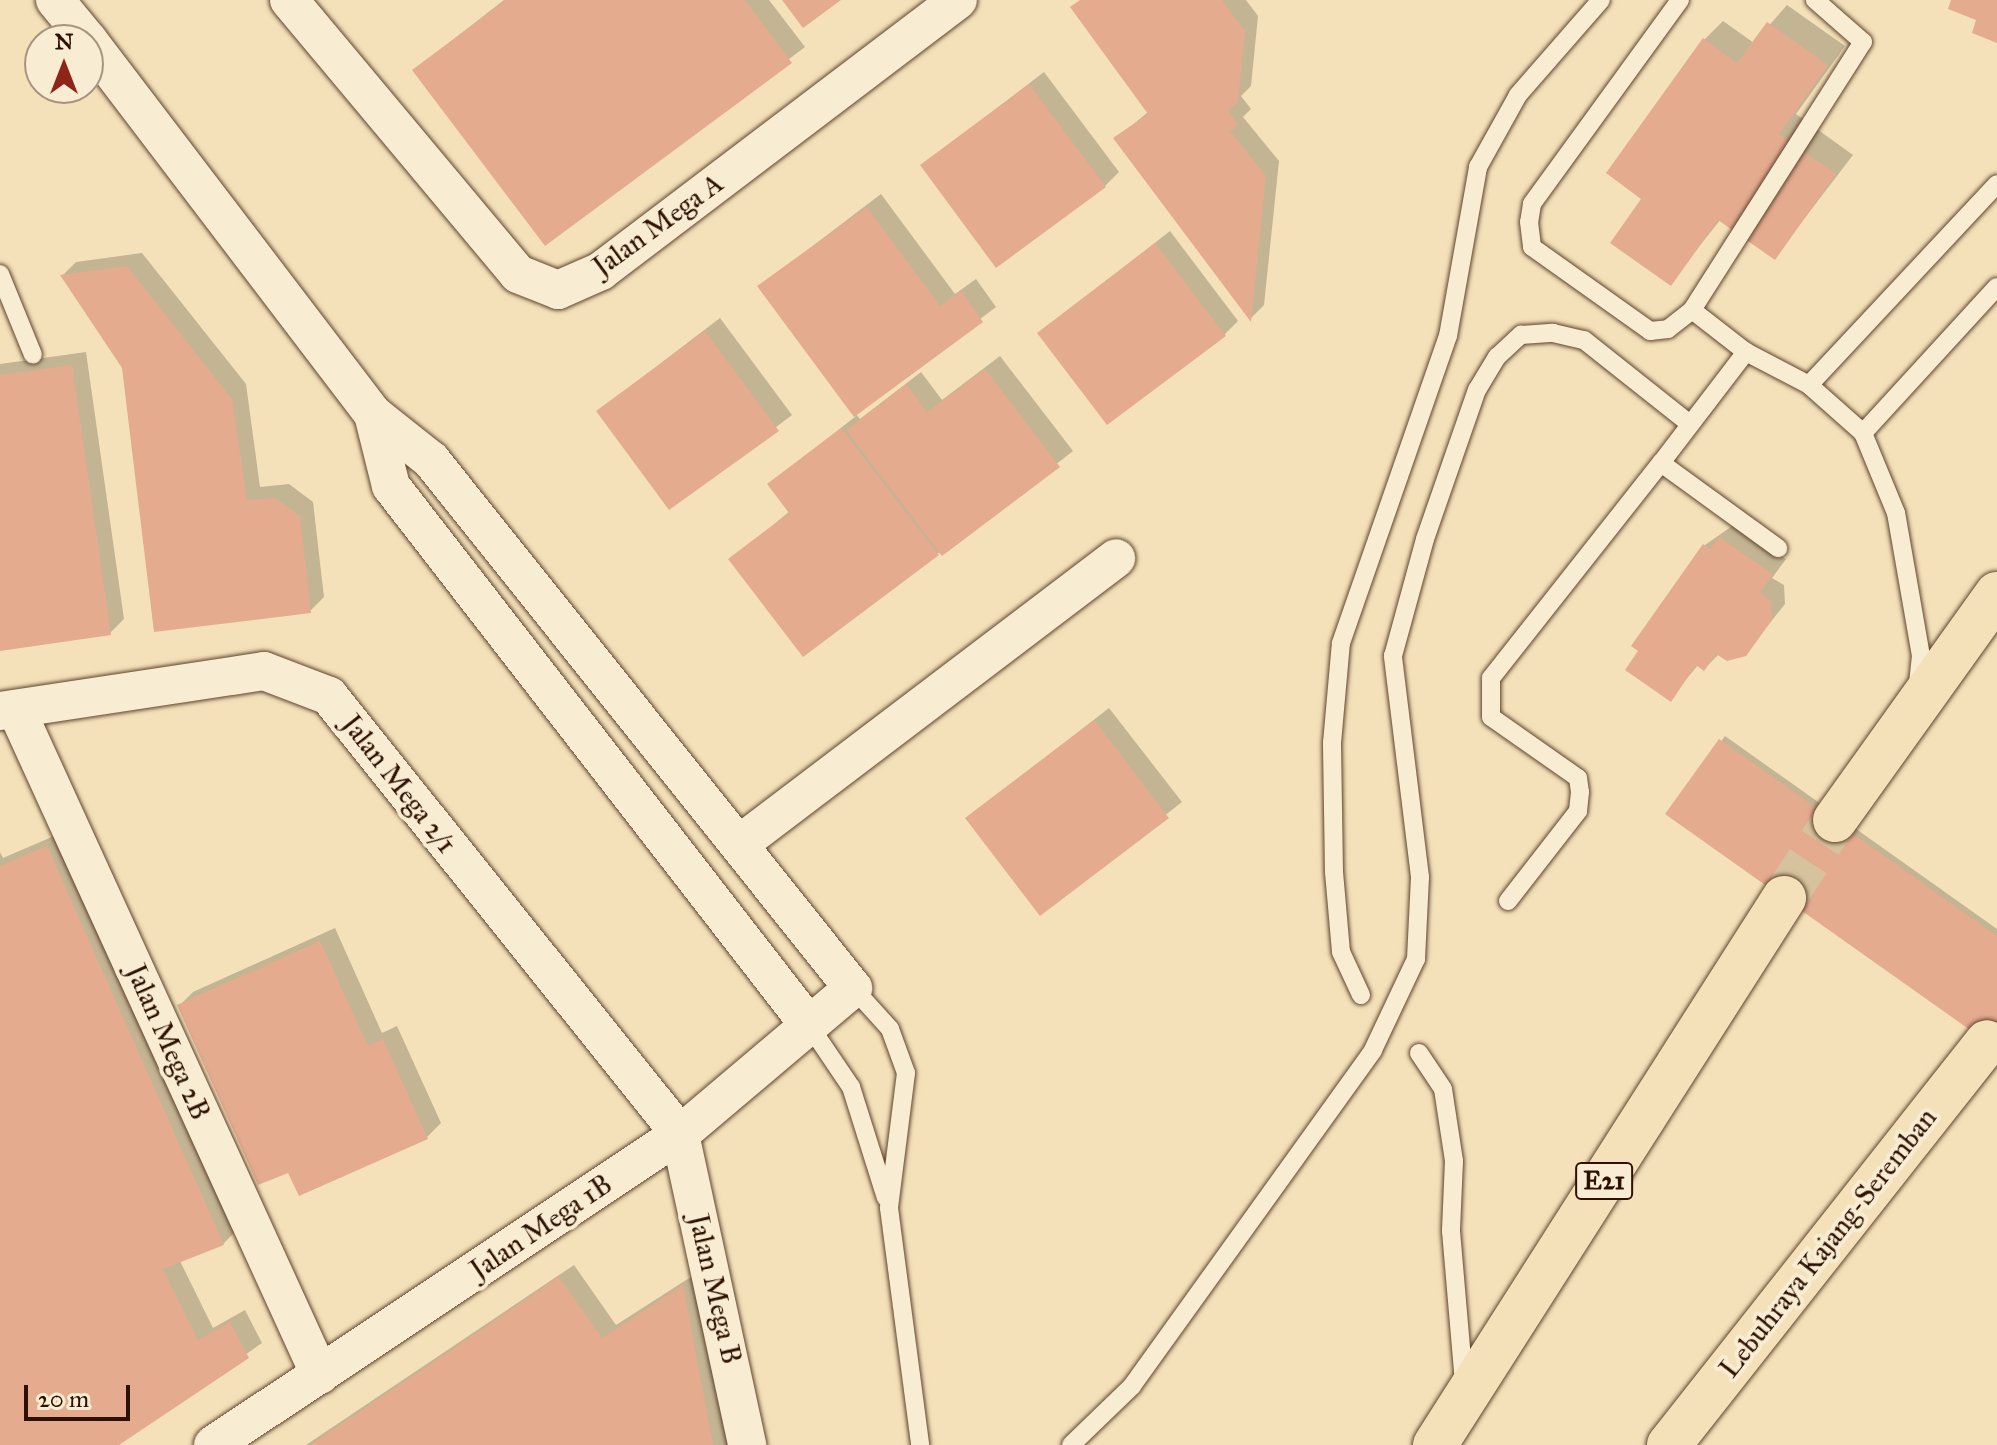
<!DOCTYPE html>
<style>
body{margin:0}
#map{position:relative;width:1997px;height:1445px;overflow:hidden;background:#f4e1b9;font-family:"IM FELL Great Primer",serif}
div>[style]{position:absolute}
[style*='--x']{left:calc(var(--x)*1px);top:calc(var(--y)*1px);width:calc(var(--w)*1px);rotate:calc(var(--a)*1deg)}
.shadow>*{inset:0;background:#0003}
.building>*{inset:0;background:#e4ab8f}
.motorway-tunnel>*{height:44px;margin-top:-22px;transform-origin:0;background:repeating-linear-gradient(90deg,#d6c29d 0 44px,transparent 0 66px)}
.roads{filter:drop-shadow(0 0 2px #5f442e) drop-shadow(0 0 2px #5f442e)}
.service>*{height:18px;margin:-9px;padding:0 9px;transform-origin:9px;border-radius:9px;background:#f8ecd2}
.minor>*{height:38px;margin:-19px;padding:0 19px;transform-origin:19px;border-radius:19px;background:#f8ecd2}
.motorway>*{height:44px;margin:-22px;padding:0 22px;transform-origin:22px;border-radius:22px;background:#f4e1b9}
span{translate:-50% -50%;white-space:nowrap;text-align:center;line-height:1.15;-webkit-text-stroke:8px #f8ecd2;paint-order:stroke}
.shield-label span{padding:2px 6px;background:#f8ecd2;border:2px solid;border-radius:6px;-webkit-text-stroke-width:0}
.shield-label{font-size:26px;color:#2d1000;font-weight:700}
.street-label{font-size:28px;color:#2d1000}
.north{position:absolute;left:24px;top:24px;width:80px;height:80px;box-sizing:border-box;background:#f8ecd2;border:2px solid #a7947e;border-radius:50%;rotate:0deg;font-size:22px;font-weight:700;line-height:32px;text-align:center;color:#2d1000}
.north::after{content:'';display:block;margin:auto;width:28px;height:36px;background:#8f2418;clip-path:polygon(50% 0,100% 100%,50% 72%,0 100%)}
.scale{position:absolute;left:24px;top:1385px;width:106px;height:36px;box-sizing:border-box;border:4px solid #2d1000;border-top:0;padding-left:10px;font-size:24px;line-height:28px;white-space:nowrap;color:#2d1000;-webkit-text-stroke:6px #f8ecd2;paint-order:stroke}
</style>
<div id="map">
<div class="shadow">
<div style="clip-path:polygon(504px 0,769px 0,805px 47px,545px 244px,414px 70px)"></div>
<div style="clip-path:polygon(1080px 0,1246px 0,1258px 16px,1251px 86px,1241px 96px,1251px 109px,1243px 117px,1279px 161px,1264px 305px,1251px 318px,1116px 139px,1148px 112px)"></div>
<div style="clip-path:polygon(1787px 5px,1845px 46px,1796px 114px,1853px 155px,1775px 257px,1721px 219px,1670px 283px,1644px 198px,1704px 40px,1723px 21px,1754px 43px)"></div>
<div style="clip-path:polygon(1044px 72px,1119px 172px,1105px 186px,923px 165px)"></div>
<div style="clip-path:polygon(881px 194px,955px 294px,976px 279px,996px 307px,855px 413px,860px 419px,921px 372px,942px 400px,1000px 356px,1073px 451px,943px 553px,731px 560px,790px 511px,770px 484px,856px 416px,760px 286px)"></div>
<div style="clip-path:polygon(1170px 231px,1238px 321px,1224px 335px,1040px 333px)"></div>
<div style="clip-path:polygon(142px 253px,246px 384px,260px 487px,289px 484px,313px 502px,324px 597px,310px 611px,62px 276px,76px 262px)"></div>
<div style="clip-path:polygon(720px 318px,792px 415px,670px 508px,598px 411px)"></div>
<div style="clip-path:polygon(86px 352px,124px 619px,110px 633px,0 649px,0 364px)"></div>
<div style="clip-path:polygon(1735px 524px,1786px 559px,1772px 578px,1784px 585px,1785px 604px,1745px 654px,1719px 654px,1704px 669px,1698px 665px,1670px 699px,1705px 545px)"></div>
<div style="clip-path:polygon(1109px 708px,1182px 802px,1040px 913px,968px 818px)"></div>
<div style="clip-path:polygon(1725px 736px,1997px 929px,1997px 1047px,1668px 814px)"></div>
<div style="clip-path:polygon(61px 833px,237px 1230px,223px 1244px,180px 1261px,213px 1328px,245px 1310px,262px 1343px,116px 1445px,0 1445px,0 852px,3px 858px)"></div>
<div style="clip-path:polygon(335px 928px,382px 1033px,397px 1026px,441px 1123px,427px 1137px,289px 1170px,179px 1006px,193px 992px)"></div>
<div style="clip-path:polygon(574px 1265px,616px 1325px,697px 1273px,729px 1445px,306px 1445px)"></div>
</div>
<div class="building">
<div style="clip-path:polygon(506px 0,745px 0,792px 63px,545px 246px,412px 70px)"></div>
<div style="clip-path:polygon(782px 0,841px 0,803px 28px)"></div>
<div style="clip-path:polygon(1080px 0,1222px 0,1245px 31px,1238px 102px,1228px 111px,1238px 125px,1230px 131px,1266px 176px,1251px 322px,1113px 138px,1148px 114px,1070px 7px)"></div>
<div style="clip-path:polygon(1951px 0,1997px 0,1997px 43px,1972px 33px,1976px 20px,1948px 9px)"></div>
<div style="clip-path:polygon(1767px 22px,1828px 65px,1779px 134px,1836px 174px,1775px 260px,1718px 220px,1671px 286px,1610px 243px,1641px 199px,1606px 173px,1703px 38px,1737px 63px)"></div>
<div style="clip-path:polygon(1029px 84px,1106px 187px,996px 268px,920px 165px)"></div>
<div style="clip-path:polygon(867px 207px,940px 306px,961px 291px,983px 322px,854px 417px,757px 286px)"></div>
<div style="clip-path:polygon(1155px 243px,1226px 336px,1107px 425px,1037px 333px)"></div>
<div style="clip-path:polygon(127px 266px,232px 399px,247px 500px,275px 498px,300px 516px,311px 613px,154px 632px,122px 368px,60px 275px)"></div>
<div style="clip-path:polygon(705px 331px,779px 431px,669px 510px,596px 411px)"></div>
<div style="clip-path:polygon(72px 365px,111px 635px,0 651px,0 375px)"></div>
<div style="clip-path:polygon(985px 369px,1060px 467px,942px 556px,846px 430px,906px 384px,927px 412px)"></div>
<div style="clip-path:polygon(841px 428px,939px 555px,803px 657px,728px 559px,789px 513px,767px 484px)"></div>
<div style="clip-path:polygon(1719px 537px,1773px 574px,1760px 593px,1770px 600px,1772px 620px,1746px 656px,1727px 661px,1716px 654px,1704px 671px,1696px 665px,1671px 702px,1625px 670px,1638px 651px,1631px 646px,1703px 544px,1710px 549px)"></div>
<div style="clip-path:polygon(1094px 720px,1169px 818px,1040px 916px,965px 818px)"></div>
<div style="clip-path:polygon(1719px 739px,1997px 936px,1997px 1049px,1665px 814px)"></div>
<div style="clip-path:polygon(47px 846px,224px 1245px,163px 1269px,198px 1340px,230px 1322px,249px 1358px,119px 1445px,0 1445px,0 866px)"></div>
<div style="clip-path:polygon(320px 941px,368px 1046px,383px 1039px,428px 1139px,299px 1196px,288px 1173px,258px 1185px,177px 1005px)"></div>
<div style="clip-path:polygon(559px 1277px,602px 1338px,683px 1285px,713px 1445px,310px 1445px)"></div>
</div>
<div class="motorway-tunnel">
<div style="--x:1784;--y:898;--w:93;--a:-56.8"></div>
</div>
<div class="roads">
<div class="service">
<div style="--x:1680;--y:0;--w:252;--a:126"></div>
<div style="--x:1532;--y:204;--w:18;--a:99"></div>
<div style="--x:1529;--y:222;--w:25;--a:83"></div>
<div style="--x:1532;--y:247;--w:145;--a:35.4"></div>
<div style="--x:1650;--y:331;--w:18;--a:-6"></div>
<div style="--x:1668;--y:329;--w:31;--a:-38"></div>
<div style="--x:1692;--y:310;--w:318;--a:-57.5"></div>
<div style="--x:1863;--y:42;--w:64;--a:-138.8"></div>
<div style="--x:0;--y:274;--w:87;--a:67.8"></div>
<div style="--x:1692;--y:310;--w:68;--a:37.9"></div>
<div style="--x:1746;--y:352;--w:71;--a:27.6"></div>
<div style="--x:1809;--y:385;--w:72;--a:41.6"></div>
<div style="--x:1809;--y:385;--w:275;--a:-46.9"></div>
<div style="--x:1661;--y:463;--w:140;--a:-52.6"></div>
<div style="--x:1918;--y:684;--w:28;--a:-84"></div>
<div style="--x:1921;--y:656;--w:145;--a:-99.9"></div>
<div style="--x:1896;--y:513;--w:87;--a:-112.4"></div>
<div style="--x:1863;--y:433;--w:198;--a:-47.5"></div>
<div style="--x:1508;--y:901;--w:114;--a:-52.1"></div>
<div style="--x:1578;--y:811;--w:19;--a:-84"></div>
<div style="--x:1580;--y:792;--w:14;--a:-98"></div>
<div style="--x:1578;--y:778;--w:106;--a:-145"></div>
<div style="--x:1491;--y:717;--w:39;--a:-90"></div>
<div style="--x:1491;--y:678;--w:274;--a:-51.7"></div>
<div style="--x:1661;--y:463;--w:145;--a:36"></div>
<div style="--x:853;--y:988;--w:55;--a:47.9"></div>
<div style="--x:890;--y:1029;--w:47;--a:70"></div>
<div style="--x:906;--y:1073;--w:136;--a:97.2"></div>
<div style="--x:889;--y:1208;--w:239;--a:82.5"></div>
<div style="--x:1361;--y:995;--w:47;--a:-114.9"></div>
<div style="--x:1341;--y:952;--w:80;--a:-95"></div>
<div style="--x:1334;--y:872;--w:129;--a:-90.9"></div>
<div style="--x:1332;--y:743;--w:100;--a:-84.9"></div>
<div style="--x:1341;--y:643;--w:325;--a:-70.8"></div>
<div style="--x:1448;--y:336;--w:172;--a:-79.9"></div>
<div style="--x:1478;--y:167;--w:82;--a:-60.9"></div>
<div style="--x:1518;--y:95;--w:126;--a:-48.9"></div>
<div style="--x:809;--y:1025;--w:75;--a:55.9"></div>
<div style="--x:851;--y:1087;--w:116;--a:72.5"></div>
<div style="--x:1419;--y:1053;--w:43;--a:56.3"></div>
<div style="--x:1443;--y:1089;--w:73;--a:81.3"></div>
<div style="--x:1454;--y:1161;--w:70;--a:92.5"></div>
<div style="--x:1451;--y:1231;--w:153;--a:85.1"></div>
<div style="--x:1071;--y:1445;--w:85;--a:-44"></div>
<div style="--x:1132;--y:1386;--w:413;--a:-54.3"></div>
<div style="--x:1373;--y:1050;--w:101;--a:-64.7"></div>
<div style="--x:1416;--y:959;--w:82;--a:-87.2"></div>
<div style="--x:1420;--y:877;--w:223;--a:-97"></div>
<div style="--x:1393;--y:656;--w:121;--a:-74.7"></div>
<div style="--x:1425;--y:539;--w:158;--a:-70.8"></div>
<div style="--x:1477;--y:390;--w:39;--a:-59"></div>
<div style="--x:1497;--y:357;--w:33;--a:-43"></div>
<div style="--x:1521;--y:335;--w:32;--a:-4"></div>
<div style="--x:1553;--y:333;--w:32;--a:13"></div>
<div style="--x:1584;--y:340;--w:135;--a:38.4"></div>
</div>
<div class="minor">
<div style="--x:55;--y:0;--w:52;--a:50.5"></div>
<div style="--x:289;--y:0;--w:357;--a:50.1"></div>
<div style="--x:518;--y:274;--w:43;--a:21.8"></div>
<div style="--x:558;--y:290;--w:47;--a:-23.8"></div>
<div style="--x:601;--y:271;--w:448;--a:-37.2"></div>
<div style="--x:88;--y:40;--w:470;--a:52.7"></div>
<div style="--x:373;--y:414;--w:74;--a:38.4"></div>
<div style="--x:431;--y:460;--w:676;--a:51.37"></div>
<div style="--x:853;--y:988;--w:226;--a:139.8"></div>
<div style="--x:680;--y:1134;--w:561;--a:146.34"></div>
<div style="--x:373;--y:414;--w:74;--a:76"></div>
<div style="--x:391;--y:486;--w:682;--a:52.21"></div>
<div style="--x:16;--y:709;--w:732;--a:65.47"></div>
<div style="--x:0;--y:711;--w:267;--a:-8.6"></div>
<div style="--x:264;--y:671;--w:70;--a:21"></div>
<div style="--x:329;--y:696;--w:561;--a:51.29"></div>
<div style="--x:680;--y:1134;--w:318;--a:77.8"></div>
<div style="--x:741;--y:843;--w:471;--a:-37.2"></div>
</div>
<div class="motorway">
<div style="--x:1835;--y:820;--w:278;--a:-54.4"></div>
<div style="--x:1435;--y:1445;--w:649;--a:-57.46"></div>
<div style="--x:1669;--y:1445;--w:513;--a:-51.72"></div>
</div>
</div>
<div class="shield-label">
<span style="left:1604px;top:1181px">E21</span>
</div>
<div class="street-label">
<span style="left:658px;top:225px;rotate:-36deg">Jalan Mega A</span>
<span style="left:399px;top:784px;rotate:52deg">Jalan Mega 2/1</span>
<span style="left:168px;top:1042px;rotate:66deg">Jalan Mega 2B</span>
<span style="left:541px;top:1227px;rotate:-34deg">Jalan Mega 1B</span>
<span style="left:1828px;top:1243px;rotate:-52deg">Lebuhraya Kajang-Seremban</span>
<span style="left:715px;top:1289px;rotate:77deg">Jalan Mega B</span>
</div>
<div class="north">N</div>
<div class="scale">20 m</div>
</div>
